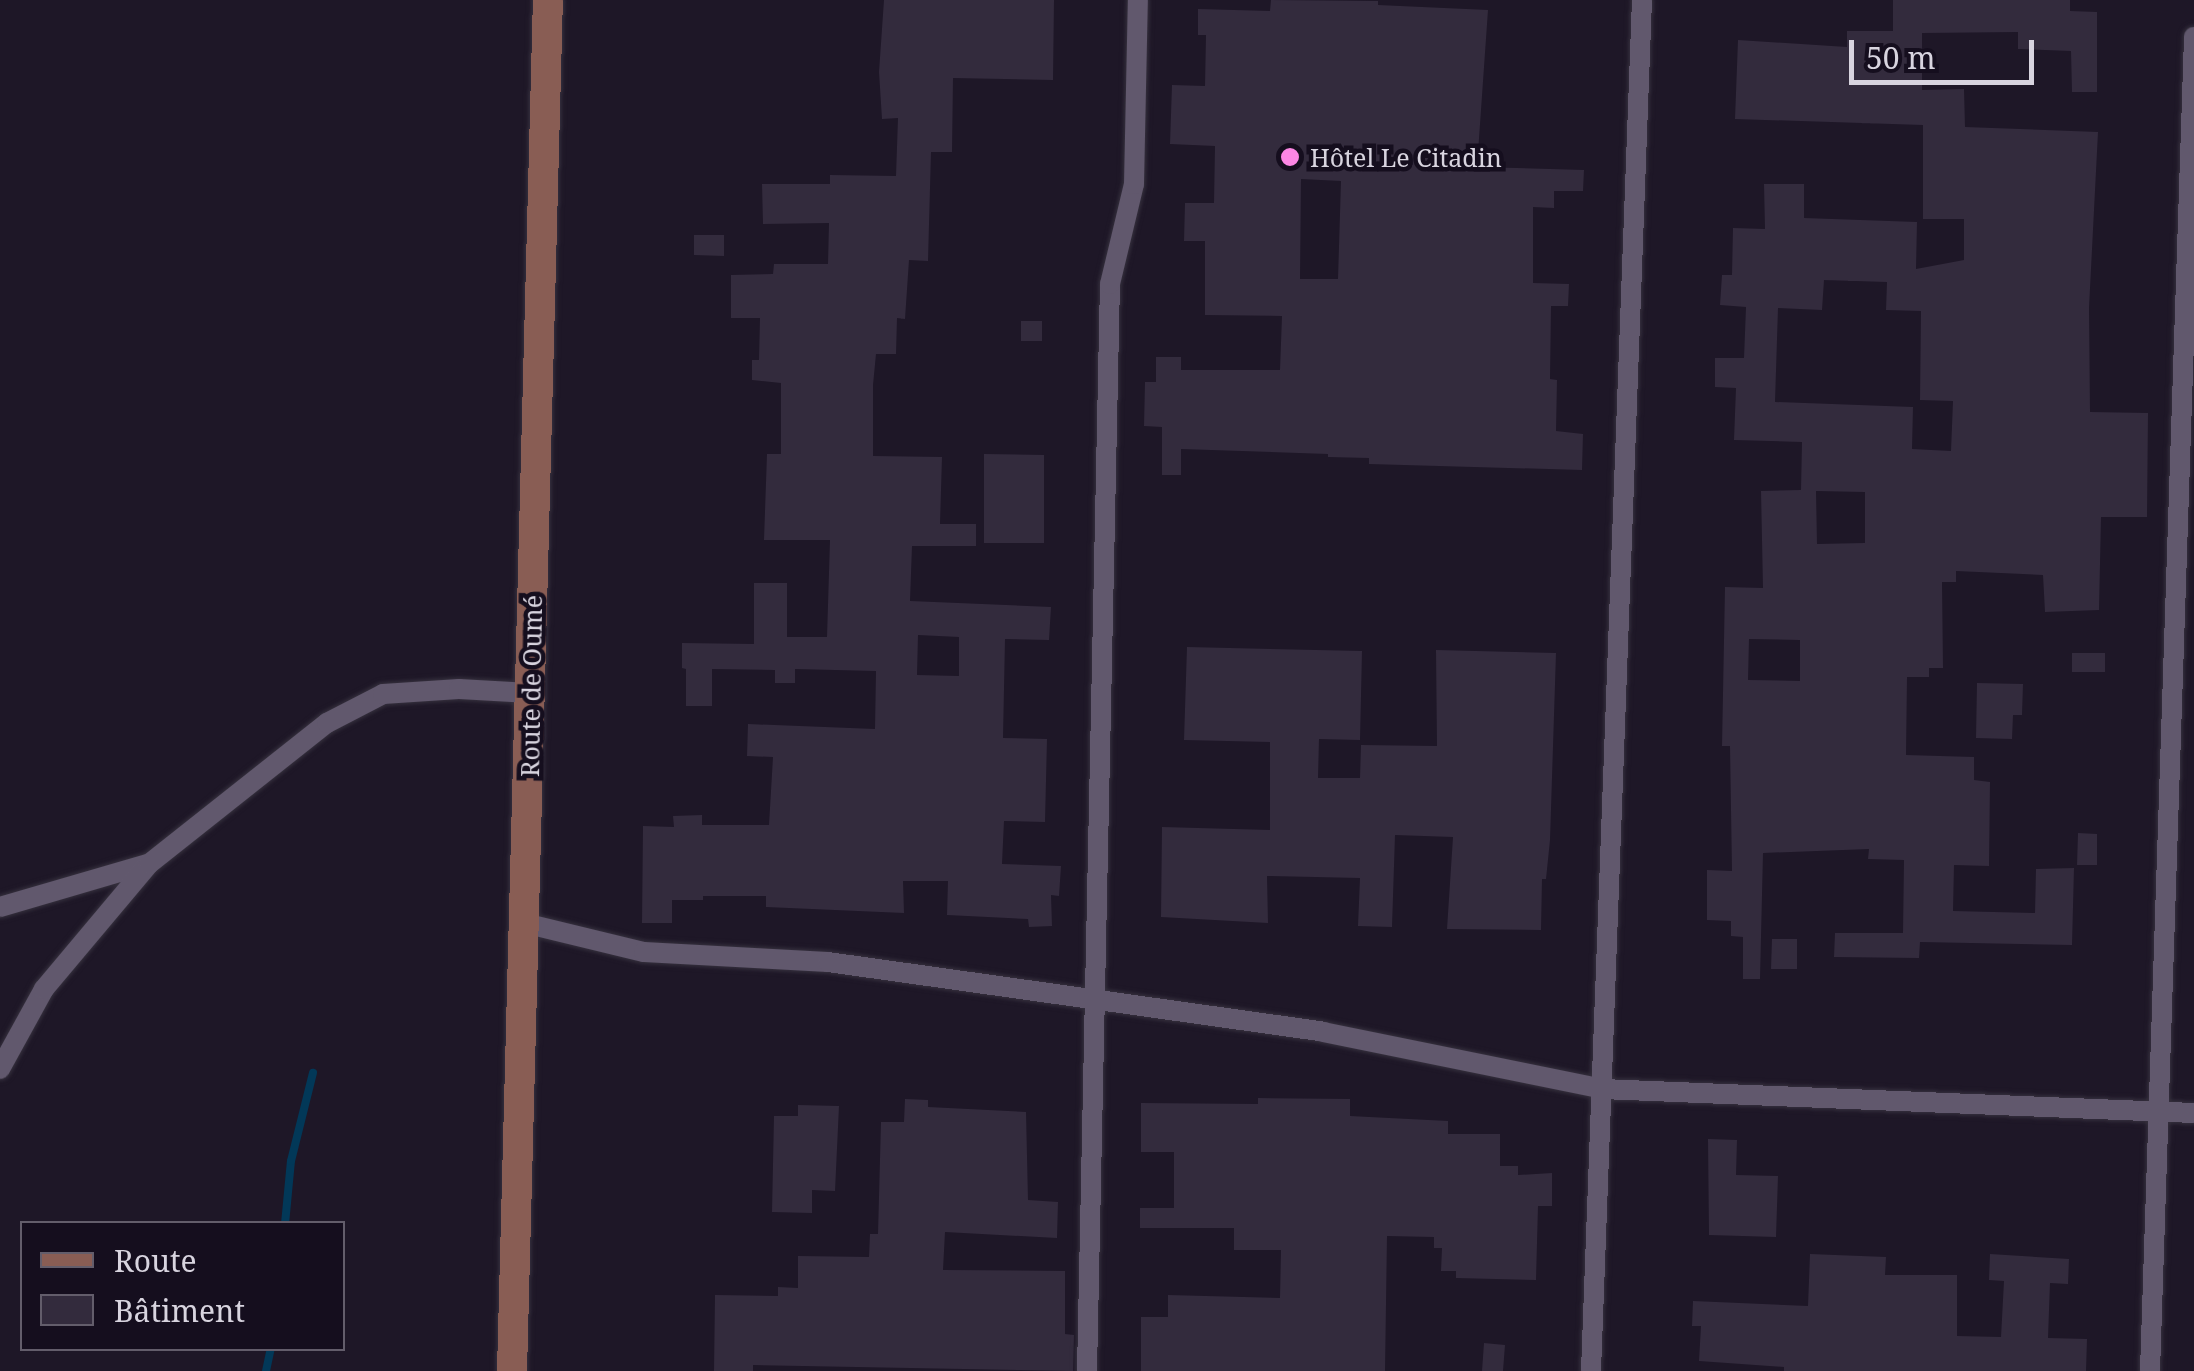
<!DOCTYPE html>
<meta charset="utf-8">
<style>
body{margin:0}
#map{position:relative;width:2194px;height:1371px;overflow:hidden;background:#1e1727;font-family:"Noto Serif",serif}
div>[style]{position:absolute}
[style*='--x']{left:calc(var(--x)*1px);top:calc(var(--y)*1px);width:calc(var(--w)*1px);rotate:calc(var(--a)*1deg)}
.stream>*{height:8px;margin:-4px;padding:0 4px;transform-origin:4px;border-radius:4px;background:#023858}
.building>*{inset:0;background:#332b3d}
.roads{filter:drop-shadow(0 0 2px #36313e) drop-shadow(0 0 2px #36313e)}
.street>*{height:20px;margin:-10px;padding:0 10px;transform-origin:10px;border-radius:10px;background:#61586d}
.secondary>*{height:30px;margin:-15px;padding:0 15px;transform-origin:15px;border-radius:15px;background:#895d54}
.dots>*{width:28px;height:28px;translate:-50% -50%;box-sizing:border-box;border:5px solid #150e1e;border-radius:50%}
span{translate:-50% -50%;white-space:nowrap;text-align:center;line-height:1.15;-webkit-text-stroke:9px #150e1e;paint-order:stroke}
.poi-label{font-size:25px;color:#d8d4df}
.left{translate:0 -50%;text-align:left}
.street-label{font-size:25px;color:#d8d4df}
.legend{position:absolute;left:20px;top:1221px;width:325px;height:130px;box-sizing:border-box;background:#150e1e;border:2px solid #635d6b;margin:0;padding:12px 18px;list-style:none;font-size:30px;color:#d8d4df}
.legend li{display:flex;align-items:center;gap:20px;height:50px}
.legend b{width:50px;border:2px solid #635d6b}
.scale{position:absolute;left:1849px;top:40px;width:185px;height:45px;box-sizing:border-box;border:5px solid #d8d4df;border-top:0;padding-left:12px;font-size:30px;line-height:35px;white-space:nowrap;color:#d8d4df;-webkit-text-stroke:8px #150e1e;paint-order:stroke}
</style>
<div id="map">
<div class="stream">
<div style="--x:285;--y:1224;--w:63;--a:-84.6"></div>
<div style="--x:291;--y:1161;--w:91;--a:-76"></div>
<div style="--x:266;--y:1371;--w:24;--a:-78"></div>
</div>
<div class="building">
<div style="clip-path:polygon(evenodd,884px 0,1054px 0,1053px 80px,953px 78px,952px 152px,931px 152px,928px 261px,909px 260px,905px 319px,897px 318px,896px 354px,876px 354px,873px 385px,873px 456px,942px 457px,940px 524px,976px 524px,976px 546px,912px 546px,910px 601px,1051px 607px,1049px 640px,1005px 639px,1003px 738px,1047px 739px,1045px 822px,1004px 821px,1002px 864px,1061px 866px,1059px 896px,1051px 895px,1052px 926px,1029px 927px,1028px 919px,947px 915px,948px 881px,903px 881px,904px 913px,766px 907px,766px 896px,703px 896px,703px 900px,672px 900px,672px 923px,642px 923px,643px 826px,674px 827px,673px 816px,702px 815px,702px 825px,769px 825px,773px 757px,747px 756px,748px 724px,875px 729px,876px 671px,795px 669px,795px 683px,775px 683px,775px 670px,712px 669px,712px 706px,686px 706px,686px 669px,682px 668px,682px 643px,754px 644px,754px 583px,787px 583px,787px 637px,827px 637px,830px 540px,764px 540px,767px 454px,781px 454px,781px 383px,752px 380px,752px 360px,759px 360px,760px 318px,731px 318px,731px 275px,773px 274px,774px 264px,828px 264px,829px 223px,763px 224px,762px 184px,830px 184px,830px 175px,896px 176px,898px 118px,882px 119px,879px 72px,884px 0,918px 635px,959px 637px,959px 676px,917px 675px,918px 635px)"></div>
<div style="clip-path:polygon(evenodd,1271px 0,1378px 1px,1378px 5px,1488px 10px,1477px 167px,1584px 170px,1583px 191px,1554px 191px,1554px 208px,1533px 207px,1533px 283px,1569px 284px,1568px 306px,1551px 306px,1550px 379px,1557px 380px,1556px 431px,1583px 434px,1582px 470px,1369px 464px,1369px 458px,1328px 457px,1328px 454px,1181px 449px,1181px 475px,1162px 475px,1162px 427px,1144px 426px,1145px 382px,1156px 382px,1156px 357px,1181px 357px,1181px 370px,1280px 370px,1282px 316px,1205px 315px,1205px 241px,1184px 241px,1185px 203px,1214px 203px,1215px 146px,1170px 144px,1172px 85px,1205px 86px,1206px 35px,1198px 35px,1198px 9px,1270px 11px,1271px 0,1301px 179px,1341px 181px,1338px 279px,1300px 279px,1301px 179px)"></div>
<div style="clip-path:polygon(evenodd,1893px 0,2070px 0,2070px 11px,2097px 12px,2097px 92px,2072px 92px,2071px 51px,2018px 49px,2018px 32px,1922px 33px,1922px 90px,1964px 89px,1965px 127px,2098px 132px,2089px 308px,2090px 412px,2148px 413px,2147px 517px,2101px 517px,2099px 610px,2045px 612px,2043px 575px,1956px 571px,1956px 582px,1942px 582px,1943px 668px,1929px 668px,1929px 677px,1907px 677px,1906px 755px,1974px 757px,1974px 780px,1990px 782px,1989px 866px,1954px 865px,1953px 911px,2035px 913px,2036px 869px,2074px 868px,2072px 945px,1920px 942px,1919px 958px,1834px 957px,1835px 933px,1903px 933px,1904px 860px,1868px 859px,1869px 849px,1763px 853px,1760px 979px,1743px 979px,1743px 937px,1731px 936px,1731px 921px,1707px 920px,1707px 870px,1732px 871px,1730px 746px,1722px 746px,1725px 587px,1763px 588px,1761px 491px,1801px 490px,1802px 442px,1734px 440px,1736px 388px,1715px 387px,1715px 358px,1744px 358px,1746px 307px,1720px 305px,1722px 275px,1732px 275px,1733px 228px,1765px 229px,1764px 184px,1804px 184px,1804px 218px,1917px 222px,1916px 269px,1964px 260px,1964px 219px,1923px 219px,1923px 125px,1735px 119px,1738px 40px,1847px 47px,1847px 31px,1893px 31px,1893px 0,1824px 280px,1887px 282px,1886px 310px,1921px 311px,1920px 400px,1953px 401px,1951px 451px,1912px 449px,1913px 407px,1775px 402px,1778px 308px,1822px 310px,1824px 280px,1893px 0,1816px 491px,1865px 492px,1865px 543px,1817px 544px,1816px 491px,1893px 0,1749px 639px,1800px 640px,1800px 681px,1748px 680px,1749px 639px)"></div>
<div style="clip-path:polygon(694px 235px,724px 235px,724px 256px,694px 255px)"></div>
<div style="clip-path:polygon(1021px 321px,1042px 321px,1042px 341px,1021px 341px)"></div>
<div style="clip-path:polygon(984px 454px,1044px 455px,1044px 543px,984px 543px)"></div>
<div style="clip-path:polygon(1187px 647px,1362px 651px,1360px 740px,1319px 739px,1318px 778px,1360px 778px,1361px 745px,1437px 746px,1436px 650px,1556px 653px,1550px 840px,1546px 879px,1542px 879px,1541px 930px,1447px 929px,1453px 837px,1395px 835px,1392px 927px,1358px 926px,1360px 878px,1267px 876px,1268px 923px,1161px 917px,1162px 827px,1270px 830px,1270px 742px,1184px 740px)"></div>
<div style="clip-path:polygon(2072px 653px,2105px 653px,2105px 672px,2072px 672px)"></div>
<div style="clip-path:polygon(1977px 683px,2023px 684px,2022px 715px,2013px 715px,2012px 739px,1976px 738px)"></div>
<div style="clip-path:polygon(2078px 833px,2097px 834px,2097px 865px,2077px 865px)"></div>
<div style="clip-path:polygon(1772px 939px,1797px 939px,1797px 969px,1771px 969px)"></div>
<div style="clip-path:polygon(1258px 1098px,1350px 1099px,1350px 1116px,1448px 1121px,1448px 1134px,1500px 1134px,1500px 1166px,1518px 1166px,1518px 1175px,1552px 1173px,1552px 1206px,1538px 1206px,1536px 1280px,1456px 1278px,1456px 1271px,1441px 1271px,1442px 1248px,1434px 1248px,1434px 1237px,1387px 1236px,1385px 1371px,1141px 1371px,1141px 1317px,1168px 1317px,1168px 1295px,1280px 1298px,1281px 1250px,1234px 1250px,1234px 1228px,1140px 1228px,1140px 1208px,1174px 1208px,1174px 1152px,1141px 1152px,1141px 1103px,1258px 1104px)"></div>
<div style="clip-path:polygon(905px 1099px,928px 1100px,928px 1107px,1026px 1112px,1028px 1200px,1058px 1202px,1057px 1238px,945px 1232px,943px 1270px,1065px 1271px,1065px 1334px,1074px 1335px,1073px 1371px,753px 1365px,753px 1371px,714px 1371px,715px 1295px,778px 1296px,778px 1287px,798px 1288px,798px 1256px,869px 1257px,870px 1234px,878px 1234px,881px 1122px,904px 1122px)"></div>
<div style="clip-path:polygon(798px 1105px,839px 1106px,835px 1191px,812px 1190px,812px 1213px,772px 1212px,774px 1116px,798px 1116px)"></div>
<div style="clip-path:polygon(1708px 1139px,1737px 1140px,1736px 1175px,1778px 1176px,1776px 1237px,1709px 1235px)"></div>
<div style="clip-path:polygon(1810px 1254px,1886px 1257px,1885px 1275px,1957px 1275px,1957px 1336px,2001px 1337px,2004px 1281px,1989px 1280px,1990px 1254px,2069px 1259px,2068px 1284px,2050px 1283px,2048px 1338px,2087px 1339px,2086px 1371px,1784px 1371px,1784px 1367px,1699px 1361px,1701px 1326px,1692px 1326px,1693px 1301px,1808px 1306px)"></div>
<div style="clip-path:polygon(1484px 1343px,1505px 1345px,1503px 1371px,1482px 1371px)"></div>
</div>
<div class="roads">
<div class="street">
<div style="--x:0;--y:907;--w:153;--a:-16.3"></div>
<div style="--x:524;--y:923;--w:123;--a:13.6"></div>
<div style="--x:644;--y:952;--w:184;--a:3.1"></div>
<div style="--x:828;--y:962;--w:500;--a:8"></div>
<div style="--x:1323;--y:1032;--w:285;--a:11.5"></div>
<div style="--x:1602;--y:1089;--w:592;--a:2.32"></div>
<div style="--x:0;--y:1069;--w:91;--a:-61.2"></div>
<div style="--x:44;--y:989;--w:163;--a:-50"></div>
<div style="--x:149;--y:864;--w:227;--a:-38.4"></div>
<div style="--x:327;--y:723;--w:63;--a:-27.4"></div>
<div style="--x:383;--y:694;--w:76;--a:-3.8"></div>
<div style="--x:459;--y:689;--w:71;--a:3.2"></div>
<div style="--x:1087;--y:1371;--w:1087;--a:-88.79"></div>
<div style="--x:1110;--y:284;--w:103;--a:-76.5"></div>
<div style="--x:1134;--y:184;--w:184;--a:-88.8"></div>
<div style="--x:1591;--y:1371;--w:1372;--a:-87.87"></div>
<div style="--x:2150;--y:1371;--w:1335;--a:-88.11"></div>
</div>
<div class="secondary">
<div style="--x:512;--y:1371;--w:1371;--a:-88.5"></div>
</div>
</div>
<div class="dots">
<div style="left:1290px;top:157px;background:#fc86e4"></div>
</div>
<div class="poi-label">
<span class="left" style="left:1310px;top:157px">Hôtel Le Citadin</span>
</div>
<div class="street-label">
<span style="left:531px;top:686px;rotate:-89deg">Route de Oumé</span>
</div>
<ul class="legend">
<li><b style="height:12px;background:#895d54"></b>Route</li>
<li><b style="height:28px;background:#332b3d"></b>Bâtiment</li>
</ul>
<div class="scale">50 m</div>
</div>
